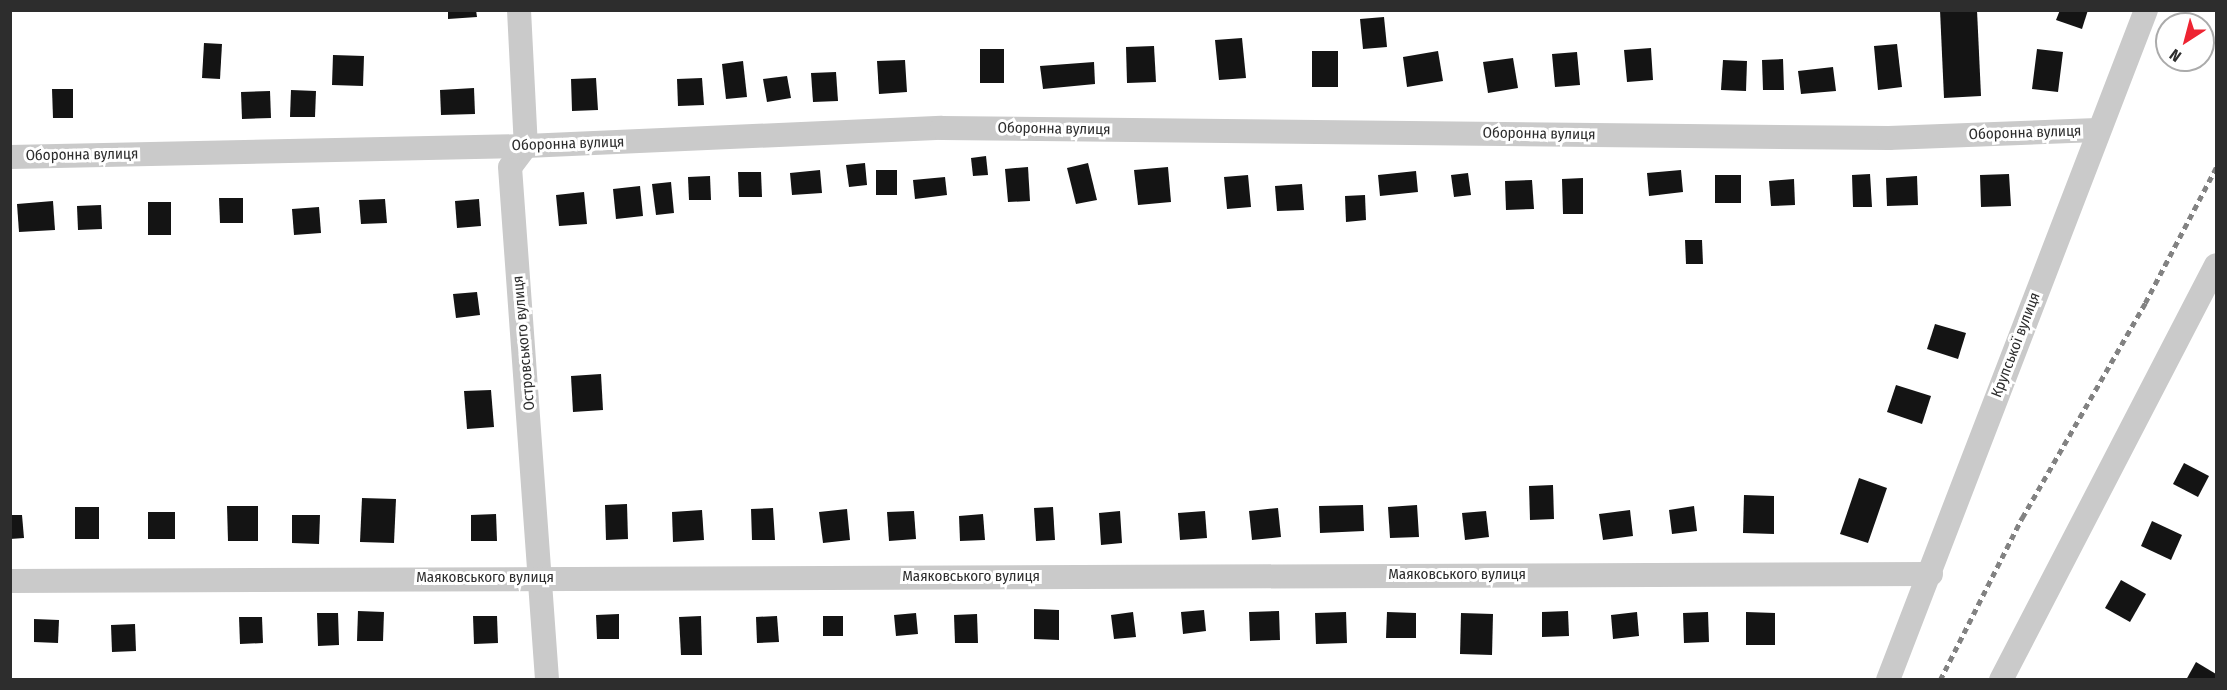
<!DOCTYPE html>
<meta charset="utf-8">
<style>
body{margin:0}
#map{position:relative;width:2227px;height:690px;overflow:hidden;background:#fff;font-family:"Fira Sans Condensed",sans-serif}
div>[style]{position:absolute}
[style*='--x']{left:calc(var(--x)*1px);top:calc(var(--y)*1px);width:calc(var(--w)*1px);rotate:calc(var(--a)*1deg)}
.building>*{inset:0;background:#141414}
.street>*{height:24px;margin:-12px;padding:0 12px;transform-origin:12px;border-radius:12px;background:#cacaca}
.rail>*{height:4.5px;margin-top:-2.25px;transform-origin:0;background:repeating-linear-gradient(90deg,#828282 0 6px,transparent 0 10.5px)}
span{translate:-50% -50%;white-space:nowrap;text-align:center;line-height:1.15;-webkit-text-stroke:6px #fff;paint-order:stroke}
.street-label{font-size:15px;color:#2d2d2d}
.frame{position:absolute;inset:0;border:12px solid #2d2d2d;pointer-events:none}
.north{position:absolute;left:2155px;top:12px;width:60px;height:60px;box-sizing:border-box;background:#fff;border:2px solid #ababab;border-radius:50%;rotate:216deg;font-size:16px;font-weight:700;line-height:24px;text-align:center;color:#2d2d2d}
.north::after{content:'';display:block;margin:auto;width:21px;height:27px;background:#ee2432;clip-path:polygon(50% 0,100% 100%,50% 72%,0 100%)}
</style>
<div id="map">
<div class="building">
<div style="clip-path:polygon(448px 10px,476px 10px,477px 17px,448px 19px)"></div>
<div style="clip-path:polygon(1940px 10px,1977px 10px,1981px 96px,1944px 98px)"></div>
<div style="clip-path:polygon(2060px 10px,2088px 10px,2082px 29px,2056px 20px)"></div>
<div style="clip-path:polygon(1384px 17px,1387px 47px,1363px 49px,1360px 19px)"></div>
<div style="clip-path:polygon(1242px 38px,1246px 78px,1219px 80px,1215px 40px)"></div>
<div style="clip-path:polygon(204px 43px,222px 44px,220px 79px,202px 78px)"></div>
<div style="clip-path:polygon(1897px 44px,1902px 87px,1878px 90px,1874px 46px)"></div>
<div style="clip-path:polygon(1154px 46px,1156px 82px,1127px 83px,1126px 47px)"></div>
<div style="clip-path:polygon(1651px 48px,1653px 80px,1627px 82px,1624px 50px)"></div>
<div style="clip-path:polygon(980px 49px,1004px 49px,1004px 83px,980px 83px)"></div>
<div style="clip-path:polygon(2037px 49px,2063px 52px,2058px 92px,2032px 89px)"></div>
<div style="clip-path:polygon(1312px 51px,1338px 51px,1338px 87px,1312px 87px)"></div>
<div style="clip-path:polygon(1438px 51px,1443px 81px,1407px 87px,1403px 57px)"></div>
<div style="clip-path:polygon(1577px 52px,1580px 85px,1555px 87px,1552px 54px)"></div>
<div style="clip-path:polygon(333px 55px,364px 56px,363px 86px,332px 85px)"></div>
<div style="clip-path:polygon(1513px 58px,1518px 88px,1488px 93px,1483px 62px)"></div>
<div style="clip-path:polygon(1783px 59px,1784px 90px,1763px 90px,1762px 60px)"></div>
<div style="clip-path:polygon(905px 60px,907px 92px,879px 94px,877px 61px)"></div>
<div style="clip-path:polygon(1723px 60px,1747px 61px,1746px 91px,1721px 90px)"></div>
<div style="clip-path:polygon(743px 61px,747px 97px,726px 99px,722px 64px)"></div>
<div style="clip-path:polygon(1094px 62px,1095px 84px,1043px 89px,1040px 66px)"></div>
<div style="clip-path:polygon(1833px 67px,1836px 91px,1801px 94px,1798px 71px)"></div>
<div style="clip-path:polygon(836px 72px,838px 101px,813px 102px,811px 73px)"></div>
<div style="clip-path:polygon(787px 76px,791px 98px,767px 102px,763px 79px)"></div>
<div style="clip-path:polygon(596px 78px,598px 110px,572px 111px,571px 79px)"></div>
<div style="clip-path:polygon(702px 78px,704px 105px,678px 106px,677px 79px)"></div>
<div style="clip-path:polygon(474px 88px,475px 114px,441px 115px,440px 90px)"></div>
<div style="clip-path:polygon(52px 89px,73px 89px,73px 118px,53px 118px)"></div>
<div style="clip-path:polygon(291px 90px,316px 91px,315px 117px,290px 117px)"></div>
<div style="clip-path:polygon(270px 91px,271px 118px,242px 119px,241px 92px)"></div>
<div style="clip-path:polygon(986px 156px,988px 175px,973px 176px,971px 158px)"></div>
<div style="clip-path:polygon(865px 163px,867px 185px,849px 187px,846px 165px)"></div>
<div style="clip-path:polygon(1088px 163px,1097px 200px,1076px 204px,1067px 168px)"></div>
<div style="clip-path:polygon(1028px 167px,1030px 201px,1008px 202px,1005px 169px)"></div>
<div style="clip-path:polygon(1168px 167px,1171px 202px,1138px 205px,1134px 170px)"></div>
<div style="clip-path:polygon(820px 170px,822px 193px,792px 195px,790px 173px)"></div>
<div style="clip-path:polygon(876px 170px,897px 170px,897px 195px,876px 195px)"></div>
<div style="clip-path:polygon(1681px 170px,1683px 192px,1649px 196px,1647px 173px)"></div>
<div style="clip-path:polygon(1416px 171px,1418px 192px,1380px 196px,1378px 175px)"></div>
<div style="clip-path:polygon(738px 172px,761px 172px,762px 197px,739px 197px)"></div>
<div style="clip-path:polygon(1468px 173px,1471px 195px,1454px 197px,1451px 175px)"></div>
<div style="clip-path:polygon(1870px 174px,1872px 207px,1853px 207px,1852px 175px)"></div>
<div style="clip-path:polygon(2009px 174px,2011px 206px,1981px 207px,1980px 175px)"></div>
<div style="clip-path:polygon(1248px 175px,1251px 207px,1227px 209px,1224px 177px)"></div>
<div style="clip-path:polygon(1715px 175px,1741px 175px,1741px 203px,1715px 203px)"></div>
<div style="clip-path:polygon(710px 176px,711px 200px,689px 200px,688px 177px)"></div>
<div style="clip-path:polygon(1917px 176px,1918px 205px,1887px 206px,1886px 178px)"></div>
<div style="clip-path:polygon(945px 177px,947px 195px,915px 199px,913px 180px)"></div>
<div style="clip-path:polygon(1583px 178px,1583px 214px,1563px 214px,1562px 179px)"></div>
<div style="clip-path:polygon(1794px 179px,1795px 205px,1771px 206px,1769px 181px)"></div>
<div style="clip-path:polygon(1532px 180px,1534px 209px,1506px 210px,1505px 181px)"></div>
<div style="clip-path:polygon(671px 182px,674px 213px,656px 215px,652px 184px)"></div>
<div style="clip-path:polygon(1302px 184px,1304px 210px,1277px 211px,1275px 186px)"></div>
<div style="clip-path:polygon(640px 186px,643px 216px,616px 219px,613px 189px)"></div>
<div style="clip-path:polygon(584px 192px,587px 224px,559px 226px,556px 195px)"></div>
<div style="clip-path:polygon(1365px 195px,1366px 220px,1346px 222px,1345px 196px)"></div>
<div style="clip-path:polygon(219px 198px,243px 198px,243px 223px,220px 223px)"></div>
<div style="clip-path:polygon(385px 199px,387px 223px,361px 224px,359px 200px)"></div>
<div style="clip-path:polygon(479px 199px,481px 226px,457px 228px,455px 201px)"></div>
<div style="clip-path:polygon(53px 201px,55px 230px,19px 232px,17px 204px)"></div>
<div style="clip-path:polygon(148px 202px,171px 202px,171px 235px,148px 235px)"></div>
<div style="clip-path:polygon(101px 205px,102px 229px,78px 230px,77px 206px)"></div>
<div style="clip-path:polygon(319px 207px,321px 233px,294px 235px,292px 209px)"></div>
<div style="clip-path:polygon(1685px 240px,1702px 240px,1703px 264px,1686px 264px)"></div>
<div style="clip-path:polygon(477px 292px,480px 315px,456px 318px,453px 294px)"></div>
<div style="clip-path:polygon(1935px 324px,1966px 333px,1958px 359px,1927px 349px)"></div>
<div style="clip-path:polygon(601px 374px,603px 410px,573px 412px,571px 376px)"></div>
<div style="clip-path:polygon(1896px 385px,1931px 396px,1922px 424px,1887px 412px)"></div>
<div style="clip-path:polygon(491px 390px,494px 427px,467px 429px,464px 391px)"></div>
<div style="clip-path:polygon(2184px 463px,2209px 476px,2198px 497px,2173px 484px)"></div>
<div style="clip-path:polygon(1859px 478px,1887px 488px,1868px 543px,1840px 534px)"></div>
<div style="clip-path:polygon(1553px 485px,1554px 519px,1530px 520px,1529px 486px)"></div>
<div style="clip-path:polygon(1744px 495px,1774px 496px,1774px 534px,1743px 533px)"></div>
<div style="clip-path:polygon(362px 498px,396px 499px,394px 543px,360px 542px)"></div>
<div style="clip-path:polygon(627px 504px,628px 539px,606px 540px,605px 505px)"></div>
<div style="clip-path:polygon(1363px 505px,1364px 531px,1320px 533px,1319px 506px)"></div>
<div style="clip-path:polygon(1417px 505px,1419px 537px,1390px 538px,1388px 507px)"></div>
<div style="clip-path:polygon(227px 506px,258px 506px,258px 541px,228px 541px)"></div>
<div style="clip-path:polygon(1694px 506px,1697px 531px,1672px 534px,1669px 510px)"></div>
<div style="clip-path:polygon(75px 507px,99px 507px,99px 539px,75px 539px)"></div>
<div style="clip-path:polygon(1053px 507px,1055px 540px,1036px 541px,1034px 508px)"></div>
<div style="clip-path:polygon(773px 508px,775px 540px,752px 540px,751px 509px)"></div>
<div style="clip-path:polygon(1278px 508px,1281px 537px,1252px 540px,1249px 511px)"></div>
<div style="clip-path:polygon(847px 509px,850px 540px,823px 543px,819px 512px)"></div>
<div style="clip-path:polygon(702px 510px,704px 540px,673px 542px,672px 512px)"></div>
<div style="clip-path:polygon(1630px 510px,1633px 536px,1603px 540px,1599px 514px)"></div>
<div style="clip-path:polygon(914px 511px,916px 539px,889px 541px,887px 512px)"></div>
<div style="clip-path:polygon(1120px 511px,1122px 543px,1101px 545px,1099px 513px)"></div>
<div style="clip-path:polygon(1205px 511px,1207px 538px,1180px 540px,1178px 513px)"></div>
<div style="clip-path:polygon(1486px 511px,1489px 537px,1465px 540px,1462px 513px)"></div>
<div style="clip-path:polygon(148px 512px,175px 512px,175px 539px,148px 539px)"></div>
<div style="clip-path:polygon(496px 514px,497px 541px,471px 541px,471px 515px)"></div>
<div style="clip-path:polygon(983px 514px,985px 540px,960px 541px,959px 516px)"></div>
<div style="clip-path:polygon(10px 515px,22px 515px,24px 538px,10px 539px)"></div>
<div style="clip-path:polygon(292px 515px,320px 515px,319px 544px,292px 543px)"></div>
<div style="clip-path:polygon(2152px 521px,2182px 535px,2171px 560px,2141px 546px)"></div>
<div style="clip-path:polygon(2121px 580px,2146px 594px,2130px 622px,2105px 608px)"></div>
<div style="clip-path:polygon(1034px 609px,1059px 610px,1059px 640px,1034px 639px)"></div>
<div style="clip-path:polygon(1204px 610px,1206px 631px,1183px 634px,1181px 612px)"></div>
<div style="clip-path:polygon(358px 611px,384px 612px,383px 641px,357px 641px)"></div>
<div style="clip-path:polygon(1279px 611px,1280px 640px,1250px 641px,1249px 612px)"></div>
<div style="clip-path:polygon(1568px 611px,1569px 636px,1542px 637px,1542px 612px)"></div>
<div style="clip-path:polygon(1133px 612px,1136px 637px,1114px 639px,1111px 615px)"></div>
<div style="clip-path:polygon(1346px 612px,1347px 643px,1316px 644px,1315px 613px)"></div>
<div style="clip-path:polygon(1387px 612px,1416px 613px,1416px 638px,1386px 638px)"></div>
<div style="clip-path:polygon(1637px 612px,1639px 636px,1613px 639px,1611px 615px)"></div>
<div style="clip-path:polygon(1708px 612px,1709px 642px,1684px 643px,1683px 613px)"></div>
<div style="clip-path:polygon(1746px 612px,1775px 613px,1775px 645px,1746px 645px)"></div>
<div style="clip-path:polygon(317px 613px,338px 613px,339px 645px,318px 646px)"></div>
<div style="clip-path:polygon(916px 613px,918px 634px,896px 636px,894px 615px)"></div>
<div style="clip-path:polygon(1461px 613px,1493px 614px,1492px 655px,1460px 654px)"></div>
<div style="clip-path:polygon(619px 614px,619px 639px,597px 639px,596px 615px)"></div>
<div style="clip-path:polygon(977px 614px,978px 643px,955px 643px,954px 615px)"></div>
<div style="clip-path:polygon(473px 616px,497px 616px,498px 643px,474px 644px)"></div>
<div style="clip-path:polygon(701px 616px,702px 655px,681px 655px,679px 617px)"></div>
<div style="clip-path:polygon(777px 616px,779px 642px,757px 643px,756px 617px)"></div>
<div style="clip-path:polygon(823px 616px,843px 616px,843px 636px,823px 636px)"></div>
<div style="clip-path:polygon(239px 617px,262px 617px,263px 643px,240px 644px)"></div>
<div style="clip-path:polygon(34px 619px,59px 620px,58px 643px,34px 642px)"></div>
<div style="clip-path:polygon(135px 624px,136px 651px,112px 652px,111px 625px)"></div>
<div style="clip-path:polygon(2196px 662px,2216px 674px,2216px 680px,2186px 680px)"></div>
</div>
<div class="street">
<div style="--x:519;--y:10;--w:136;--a:87.1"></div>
<div style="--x:526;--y:146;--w:26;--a:127"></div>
<div style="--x:510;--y:167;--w:514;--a:85.87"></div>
<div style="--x:10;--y:157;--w:516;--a:-1.22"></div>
<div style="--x:526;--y:146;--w:416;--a:-2.5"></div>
<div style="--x:942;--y:128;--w:947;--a:0.61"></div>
<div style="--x:1889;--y:138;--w:208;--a:-2.2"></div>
<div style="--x:10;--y:581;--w:1921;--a:-0.21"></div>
<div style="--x:1888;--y:680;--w:718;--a:-68.94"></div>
<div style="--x:2001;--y:680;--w:467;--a:-62.6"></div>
</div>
<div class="rail">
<div style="--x:1940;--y:680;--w:182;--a:-63.2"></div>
<div style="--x:2022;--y:518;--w:248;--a:-60.2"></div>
<div style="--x:2145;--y:303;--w:153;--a:-62.3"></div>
</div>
<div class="street-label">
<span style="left:1054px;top:129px;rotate:1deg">Оборонна вулиця</span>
<span style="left:2025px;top:133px;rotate:-2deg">Оборонна вулиця</span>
<span style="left:1539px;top:134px;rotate:1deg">Оборонна вулиця</span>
<span style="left:568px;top:144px;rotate:-2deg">Оборонна вулиця</span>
<span style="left:82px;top:155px;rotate:-1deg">Оборонна вулиця</span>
<span style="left:524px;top:343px;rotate:-95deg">Островського вулиця</span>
<span style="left:2016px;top:345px;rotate:-69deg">Крупської вулиця</span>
<span style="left:1457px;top:575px">Маяковського вулиця</span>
<span style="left:971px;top:577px">Маяковського вулиця</span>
<span style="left:485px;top:578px">Маяковського вулиця</span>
</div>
<div class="frame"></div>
<div class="north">N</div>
</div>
